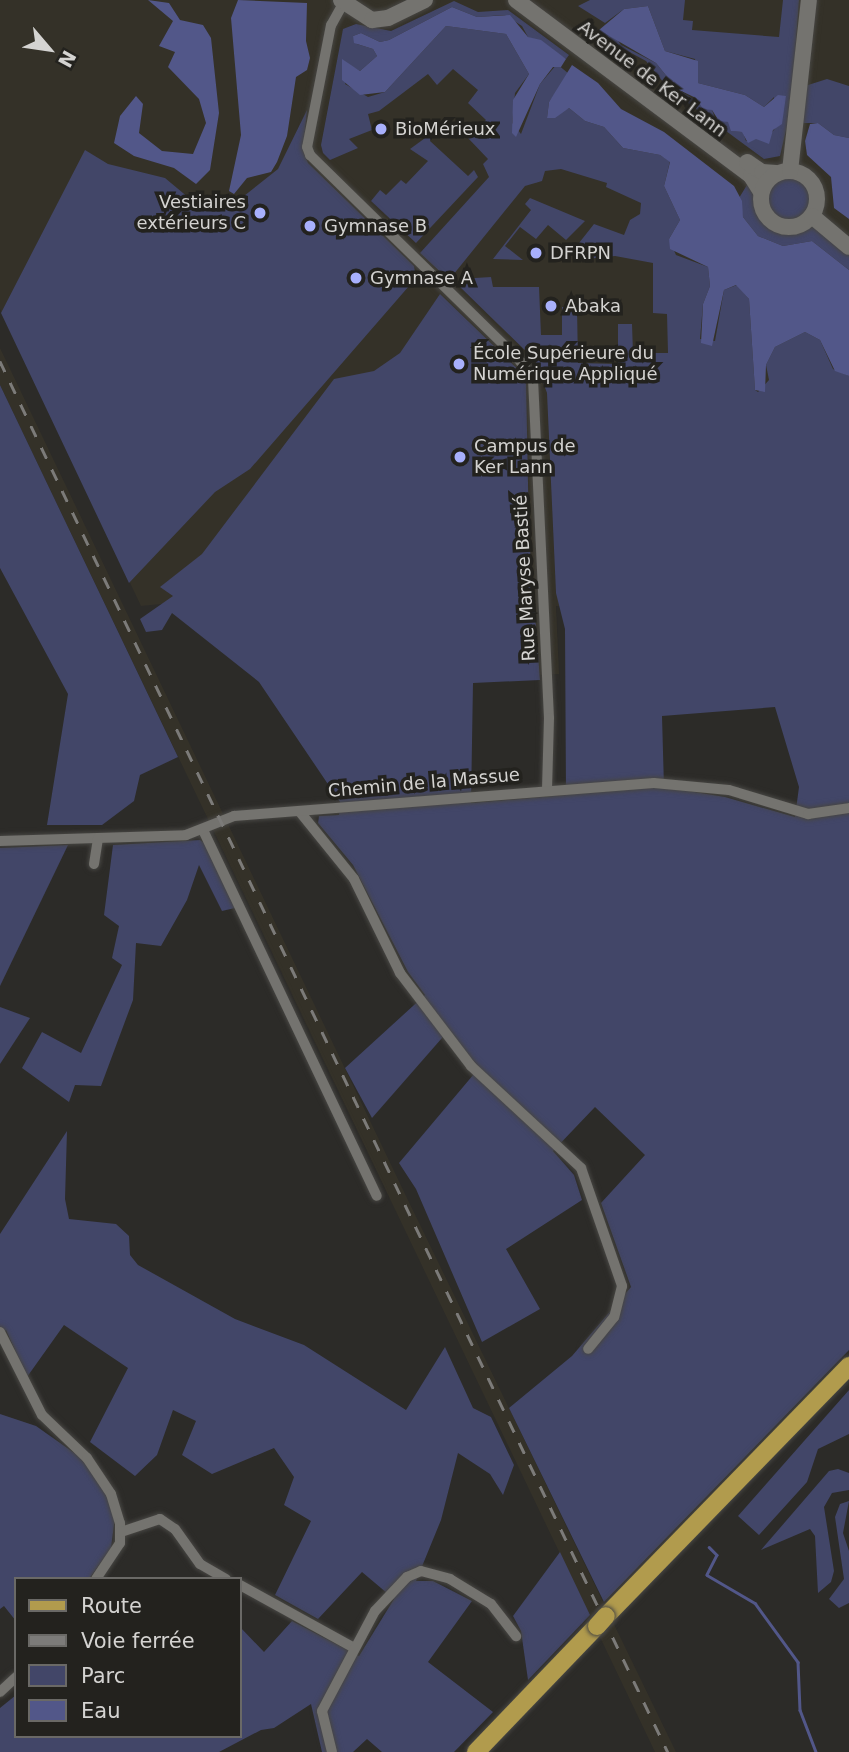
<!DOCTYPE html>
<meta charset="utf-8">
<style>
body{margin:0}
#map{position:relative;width:849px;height:1752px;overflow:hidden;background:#2c2b28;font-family:"DejaVu Sans",sans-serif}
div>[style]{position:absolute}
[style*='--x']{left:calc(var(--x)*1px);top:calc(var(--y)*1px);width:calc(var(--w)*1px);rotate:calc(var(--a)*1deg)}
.built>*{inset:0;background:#343128}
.green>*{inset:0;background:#424668}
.round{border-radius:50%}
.water>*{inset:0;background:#525789}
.stream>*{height:2.5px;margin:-1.25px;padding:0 1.25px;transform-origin:1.25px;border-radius:1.25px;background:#525789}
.roads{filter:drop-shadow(0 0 2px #474643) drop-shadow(0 0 2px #474643)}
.street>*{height:10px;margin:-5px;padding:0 5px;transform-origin:5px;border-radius:5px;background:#74736f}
.secondary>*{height:16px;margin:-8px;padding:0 8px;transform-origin:8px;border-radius:8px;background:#74736f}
.secondary>.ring{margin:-8px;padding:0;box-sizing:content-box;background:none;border:16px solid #74736f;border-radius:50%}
.primary>*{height:18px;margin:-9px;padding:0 9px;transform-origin:9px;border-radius:9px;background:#b19b4d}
.rail>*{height:2.5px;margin-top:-1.25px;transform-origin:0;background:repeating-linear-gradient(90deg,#7c7b79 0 12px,transparent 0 24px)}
.bridges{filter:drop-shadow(0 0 2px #474643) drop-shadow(0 0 2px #474643)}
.primary-bridge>*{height:18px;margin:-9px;padding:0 9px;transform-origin:9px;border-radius:9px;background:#b19b4d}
.dots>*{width:19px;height:19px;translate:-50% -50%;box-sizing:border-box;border:4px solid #23221e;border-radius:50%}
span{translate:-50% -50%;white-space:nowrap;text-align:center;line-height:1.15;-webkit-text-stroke:7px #23221e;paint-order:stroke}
.street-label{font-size:18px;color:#d4d3d1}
.poi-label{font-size:18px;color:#d4d3d1}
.left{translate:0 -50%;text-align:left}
.right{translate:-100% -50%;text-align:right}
.legend{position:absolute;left:14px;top:1577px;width:228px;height:161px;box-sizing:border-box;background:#23221e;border:2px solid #6a6966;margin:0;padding:9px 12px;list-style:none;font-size:21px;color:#d4d3d1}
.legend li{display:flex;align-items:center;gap:14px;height:35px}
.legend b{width:35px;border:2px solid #6a6966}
.north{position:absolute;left:14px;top:14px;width:70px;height:70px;-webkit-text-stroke:5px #23221e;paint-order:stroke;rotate:119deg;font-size:19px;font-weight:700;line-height:28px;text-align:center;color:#d4d3d1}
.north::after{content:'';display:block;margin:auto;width:24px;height:32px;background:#d4d3d1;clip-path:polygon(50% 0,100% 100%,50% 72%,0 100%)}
</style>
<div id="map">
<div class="built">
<div style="clip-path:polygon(0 0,849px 0,849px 810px,757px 615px,556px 606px,559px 674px,471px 678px,340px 799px,243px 658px,171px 603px,141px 606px,0 309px)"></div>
<div style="clip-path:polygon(0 348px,407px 1198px,676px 1752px,655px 1752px,0 385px)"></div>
</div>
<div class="green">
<div style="clip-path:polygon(590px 0,685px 0,683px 20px,693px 21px,692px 30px,779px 37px,783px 0,799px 0,791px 109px,780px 156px,764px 159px,669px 89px,646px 61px,596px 34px,599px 30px,615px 36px,621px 45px,656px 63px,677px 89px,712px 110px,715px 118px,729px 122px,732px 131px,743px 132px,746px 141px,770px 135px,776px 127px,774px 97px,764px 107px,745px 95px,698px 83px,695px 59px,665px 51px,648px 6px,624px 9px,605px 23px,578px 6px)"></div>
<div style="clip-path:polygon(evenodd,454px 1px,478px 12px,508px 10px,569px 55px,566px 59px,528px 37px,522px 26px,505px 15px,477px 17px,452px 7px,389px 40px,380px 42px,361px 33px,353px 36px,357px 44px,373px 49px,377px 56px,360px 71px,353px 67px,345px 84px,368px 97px,385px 92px,446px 26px,506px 34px,529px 74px,515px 93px,512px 123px,521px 134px,540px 84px,557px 64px,569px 74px,549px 102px,547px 118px,569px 108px,585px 121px,604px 127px,623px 148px,660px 155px,670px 161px,664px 186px,680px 220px,669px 239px,676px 255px,708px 267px,710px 286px,703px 304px,700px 339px,715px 341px,724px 290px,737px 285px,749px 299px,755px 390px,758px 392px,769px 380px,766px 365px,775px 347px,805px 332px,820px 340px,833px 369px,849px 376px,849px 1350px,604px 1602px,509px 1408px,572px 1356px,631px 1287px,601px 1203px,645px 1155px,595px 1107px,553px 1151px,574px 1175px,582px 1200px,506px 1249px,540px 1309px,482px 1342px,416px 1189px,399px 1163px,479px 1068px,449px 1030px,372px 1118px,345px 1068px,425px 995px,408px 972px,353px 865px,318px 823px,319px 816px,339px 815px,340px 802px,259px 682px,172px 613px,162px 630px,146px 632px,140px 619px,173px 596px,160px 587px,202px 554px,334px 379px,374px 371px,400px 353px,440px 294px,526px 377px,529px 536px,540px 680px,473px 683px,471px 803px,566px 795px,565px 629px,556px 593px,547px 393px,535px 360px,459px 286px,475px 278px,491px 277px,493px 287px,539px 287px,541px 335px,562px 335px,562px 307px,577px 307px,578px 363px,618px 364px,618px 324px,632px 324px,633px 353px,668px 353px,667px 314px,653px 313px,653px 263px,615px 256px,577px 260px,586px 248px,579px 243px,594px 224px,624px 235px,630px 220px,640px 214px,641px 203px,606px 187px,607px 183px,561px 169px,545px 171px,542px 181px,525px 186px,449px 280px,420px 253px,489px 177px,483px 164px,488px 159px,468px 138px,486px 120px,468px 103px,478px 90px,453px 69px,437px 85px,428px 74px,379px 111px,368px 114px,372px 130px,349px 139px,358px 148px,330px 160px,323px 153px,321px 145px,343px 29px,356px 24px,391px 31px,454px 1px,775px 707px,799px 787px,795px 817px,725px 797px,664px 787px,662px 716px,775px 707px)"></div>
<div style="clip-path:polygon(827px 79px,849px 86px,849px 138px,834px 135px,818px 123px,801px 123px,805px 86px)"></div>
<div style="clip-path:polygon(307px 110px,303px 151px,308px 163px,414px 266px,416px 278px,250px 469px,215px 492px,129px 583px,1px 313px,85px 150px,108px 164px,165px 178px,189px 198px,244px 196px,278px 169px)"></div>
<div style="clip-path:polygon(432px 133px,430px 141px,468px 176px,474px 170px,478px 177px,416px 243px,371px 201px,380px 190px,386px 195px,401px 180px,406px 184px,428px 161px,410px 149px)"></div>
<div class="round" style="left:766px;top:177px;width:44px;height:44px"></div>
<div style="clip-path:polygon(750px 180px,761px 215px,768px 223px,786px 230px,811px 225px,849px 252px,849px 270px,812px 241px,783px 246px,758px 236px,743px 217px,739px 198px)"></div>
<div style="clip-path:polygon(530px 198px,585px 221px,566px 240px,548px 225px,536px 239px,520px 227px,505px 246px,523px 260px,493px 259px,531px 210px,525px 204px)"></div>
<div style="clip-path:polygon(0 385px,178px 757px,140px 775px,134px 801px,102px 825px,47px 825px,68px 694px,0 568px)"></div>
<div style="clip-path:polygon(200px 840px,212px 848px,239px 907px,222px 911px,199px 865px,187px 900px,161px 946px,136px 943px,133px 1000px,101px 1086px,75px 1085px,69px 1102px,22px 1068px,42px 1032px,81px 1053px,122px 965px,112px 958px,119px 926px,104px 915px,113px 845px)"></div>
<div style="clip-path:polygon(68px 845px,0 986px,0 848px)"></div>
<div style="clip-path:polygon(0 1007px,30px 1018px,0 1064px)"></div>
<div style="clip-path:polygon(67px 1131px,65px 1199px,69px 1219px,116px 1224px,129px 1236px,130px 1255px,138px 1265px,235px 1319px,304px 1345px,406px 1410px,445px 1347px,473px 1408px,491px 1417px,514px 1465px,503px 1495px,490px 1474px,458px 1453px,441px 1520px,416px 1581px,433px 1581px,472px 1601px,428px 1662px,493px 1712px,454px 1752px,382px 1752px,367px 1739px,353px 1752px,322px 1752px,311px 1704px,274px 1728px,261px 1730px,219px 1752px,0 1752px,0 1708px,16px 1695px,16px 1736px,240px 1736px,240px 1627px,264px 1652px,292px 1621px,359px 1656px,394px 1599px,362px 1572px,318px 1619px,275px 1595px,311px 1521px,284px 1505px,294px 1477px,274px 1448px,212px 1474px,182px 1455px,196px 1421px,173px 1410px,157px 1455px,135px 1476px,90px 1442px,128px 1368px,64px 1325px,27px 1377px,6px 1330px,0 1338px,0 1234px)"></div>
<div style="clip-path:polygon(849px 1390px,849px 1434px,818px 1449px,807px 1482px,759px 1535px,738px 1516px)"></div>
<div style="clip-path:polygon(0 1414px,36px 1426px,80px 1457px,104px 1486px,115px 1517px,111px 1548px,89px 1579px,16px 1579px,16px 1621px,4px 1606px,0 1609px)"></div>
<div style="clip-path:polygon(838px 1469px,849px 1473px,849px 1490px,832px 1493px,824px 1507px,834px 1571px,831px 1582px,818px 1593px,815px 1536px,810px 1529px,761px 1550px,829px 1471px)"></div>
<div style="clip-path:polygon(849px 1501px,843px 1533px,849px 1551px,849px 1603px,839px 1608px,829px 1599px,844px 1579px,835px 1517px,840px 1504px)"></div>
<div style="clip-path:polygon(560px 1552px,590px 1615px,528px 1680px,521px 1631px,513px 1616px)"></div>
</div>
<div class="water">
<div style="clip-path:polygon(148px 0,169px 3px,180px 20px,203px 25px,211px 38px,219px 113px,210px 170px,196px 184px,174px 168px,134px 156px,114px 143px,120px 116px,136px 96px,143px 104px,139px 133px,162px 151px,193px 154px,206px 123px,199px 99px,168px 67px,175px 52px,159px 46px,173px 21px)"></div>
<div style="clip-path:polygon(238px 0,307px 3px,306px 41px,310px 58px,307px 70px,296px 77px,287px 136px,277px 162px,271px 172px,247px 178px,234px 194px,229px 191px,241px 135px,231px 18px)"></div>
<div style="clip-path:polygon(648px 6px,665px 51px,698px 61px,698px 83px,745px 95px,764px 107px,778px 95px,786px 96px,782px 124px,773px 130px,769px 144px,756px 139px,748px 143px,742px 132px,731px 131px,728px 122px,719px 121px,712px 110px,703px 109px,696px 98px,677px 89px,656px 63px,599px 30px,624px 9px)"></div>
<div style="clip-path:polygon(452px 7px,477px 17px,510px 15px,528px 37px,541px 40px,566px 59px,561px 67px,553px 67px,540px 84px,516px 137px,512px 133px,513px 100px,529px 74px,506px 34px,446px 26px,385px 92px,360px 95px,342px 80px,342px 59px,360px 71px,377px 56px,373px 49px,354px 43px,353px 36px,361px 33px,380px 42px,389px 40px)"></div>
<div style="clip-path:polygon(572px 65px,598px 83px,621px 109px,664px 132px,734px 186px,742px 201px,743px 217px,758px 236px,783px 246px,812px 241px,849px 270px,849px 376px,835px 371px,820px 340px,805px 332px,775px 347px,766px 365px,765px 392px,755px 390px,749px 299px,736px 285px,724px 290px,712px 346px,701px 343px,703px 304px,710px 286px,708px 267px,670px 249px,669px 239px,680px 220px,664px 186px,670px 162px,660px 155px,623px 148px,604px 127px,585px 121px,569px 108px,555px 118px,547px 118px,549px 102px)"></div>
<div style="clip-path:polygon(818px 123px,834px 135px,849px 138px,849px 219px,834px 208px,831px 177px,807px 155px,805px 141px,810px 124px)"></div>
</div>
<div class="stream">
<div style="--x:709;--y:1547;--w:11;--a:45"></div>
<div style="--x:717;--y:1555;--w:22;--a:117"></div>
<div style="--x:707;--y:1575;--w:56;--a:30.3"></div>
<div style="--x:755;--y:1603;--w:73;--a:53.9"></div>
<div style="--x:798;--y:1662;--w:48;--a:87.6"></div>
<div style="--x:800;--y:1710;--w:45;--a:69.1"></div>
</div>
<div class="roads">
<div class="street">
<div style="--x:344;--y:2;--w:26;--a:119"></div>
<div style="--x:331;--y:25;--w:124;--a:101.1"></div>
<div style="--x:307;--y:147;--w:9;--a:69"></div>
<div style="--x:310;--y:155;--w:294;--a:44.4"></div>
<div style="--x:520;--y:361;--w:22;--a:54"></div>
<div style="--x:533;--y:379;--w:339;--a:87.3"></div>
<div style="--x:549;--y:718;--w:72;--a:91.6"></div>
<div style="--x:300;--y:812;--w:86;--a:51.1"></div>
<div style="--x:354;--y:879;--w:105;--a:63.9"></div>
<div style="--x:400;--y:973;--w:117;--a:52.6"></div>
<div style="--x:471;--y:1066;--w:150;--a:42.8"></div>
<div style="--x:581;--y:1168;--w:125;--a:70.8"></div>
<div style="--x:622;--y:1286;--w:32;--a:104"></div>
<div style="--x:614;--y:1317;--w:41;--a:129.1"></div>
<div style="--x:203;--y:830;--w:405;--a:64.6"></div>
<div style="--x:0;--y:841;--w:186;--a:-1.8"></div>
<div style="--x:186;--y:835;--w:52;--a:-21.6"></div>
<div style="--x:234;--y:816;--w:421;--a:-4.5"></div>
<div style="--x:654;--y:783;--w:75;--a:5.3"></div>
<div style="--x:729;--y:790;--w:83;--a:16.9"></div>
<div style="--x:808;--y:814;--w:41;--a:-8.3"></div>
<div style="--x:94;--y:864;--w:26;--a:-81"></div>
<div style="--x:0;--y:1332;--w:93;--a:63.2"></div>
<div style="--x:42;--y:1415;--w:62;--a:43.7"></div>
<div style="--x:87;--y:1458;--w:43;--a:56.3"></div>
<div style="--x:111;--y:1494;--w:30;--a:73"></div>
<div style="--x:120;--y:1523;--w:20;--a:90"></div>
<div style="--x:120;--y:1543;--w:43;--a:123.7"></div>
<div style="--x:121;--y:1532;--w:41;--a:-18.4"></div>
<div style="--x:160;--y:1519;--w:18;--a:34"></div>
<div style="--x:175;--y:1529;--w:43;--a:54.5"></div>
<div style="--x:200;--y:1564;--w:30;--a:30"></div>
<div style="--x:240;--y:1585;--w:130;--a:28.9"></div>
<div style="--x:0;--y:1692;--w:22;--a:-43"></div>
<div style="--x:332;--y:1752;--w:42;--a:-103.7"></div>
<div style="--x:322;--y:1711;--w:113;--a:-62.1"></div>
<div style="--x:375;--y:1611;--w:47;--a:-46.7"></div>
<div style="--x:407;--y:1577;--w:15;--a:-23"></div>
<div style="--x:421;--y:1571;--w:30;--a:15"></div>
<div style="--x:450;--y:1579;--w:48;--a:31.4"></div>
<div style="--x:491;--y:1604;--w:41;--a:52"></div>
</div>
<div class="secondary">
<div style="--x:341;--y:0;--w:37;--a:33"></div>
<div style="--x:372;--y:20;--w:16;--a:-7"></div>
<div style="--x:388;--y:18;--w:41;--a:-25.9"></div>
<div style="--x:516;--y:0;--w:294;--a:36.8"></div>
<div style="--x:751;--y:176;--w:19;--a:58"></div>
<div style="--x:747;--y:162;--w:18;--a:34"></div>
<div style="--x:762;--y:172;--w:14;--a:4"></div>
<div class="ring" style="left:761px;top:171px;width:40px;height:40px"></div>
<div style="--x:790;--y:171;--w:172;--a:-83.7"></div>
<div style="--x:812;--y:216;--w:48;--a:40"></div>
</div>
<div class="primary">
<div style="--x:606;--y:1616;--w:349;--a:-45.8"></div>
<div style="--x:476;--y:1752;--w:175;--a:-46.2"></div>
</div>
</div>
<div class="rail">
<div style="--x:0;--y:361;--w:1543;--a:64.35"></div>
</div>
<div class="bridges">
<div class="primary-bridge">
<div style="--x:597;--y:1626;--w:13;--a:-48"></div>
</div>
</div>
<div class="dots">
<div style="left:381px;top:129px;background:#a8b0fc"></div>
<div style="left:260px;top:213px;background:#a8b0fc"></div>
<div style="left:310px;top:226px;background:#a8b0fc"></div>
<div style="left:536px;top:253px;background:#a8b0fc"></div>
<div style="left:356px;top:278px;background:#a8b0fc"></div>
<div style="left:551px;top:306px;background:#a8b0fc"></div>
<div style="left:459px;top:364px;background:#a8b0fc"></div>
<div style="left:460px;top:457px;background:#a8b0fc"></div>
</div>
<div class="street-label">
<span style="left:652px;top:79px;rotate:37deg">Avenue de Ker Lann</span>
<span style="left:525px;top:578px;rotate:-93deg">Rue Maryse Bastié</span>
<span style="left:424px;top:783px;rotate:-5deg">Chemin de la Massue</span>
</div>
<div class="poi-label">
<span class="left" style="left:395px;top:129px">BioMérieux</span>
<span class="right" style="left:246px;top:213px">Vestiaires<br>extérieurs C</span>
<span class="left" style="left:324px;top:226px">Gymnase B</span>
<span class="left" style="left:550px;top:253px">DFRPN</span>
<span class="left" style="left:370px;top:278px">Gymnase A</span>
<span class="left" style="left:565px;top:306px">Abaka</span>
<span class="left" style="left:473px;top:364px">École Supérieure du<br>Numérique Appliqué</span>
<span class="left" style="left:474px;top:457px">Campus de<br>Ker Lann</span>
</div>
<ul class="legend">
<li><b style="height:9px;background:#b19b4d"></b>Route</li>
<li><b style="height:9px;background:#7c7b79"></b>Voie ferrée</li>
<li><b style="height:19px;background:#424668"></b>Parc</li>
<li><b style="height:19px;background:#525789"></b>Eau</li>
</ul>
<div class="north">N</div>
</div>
